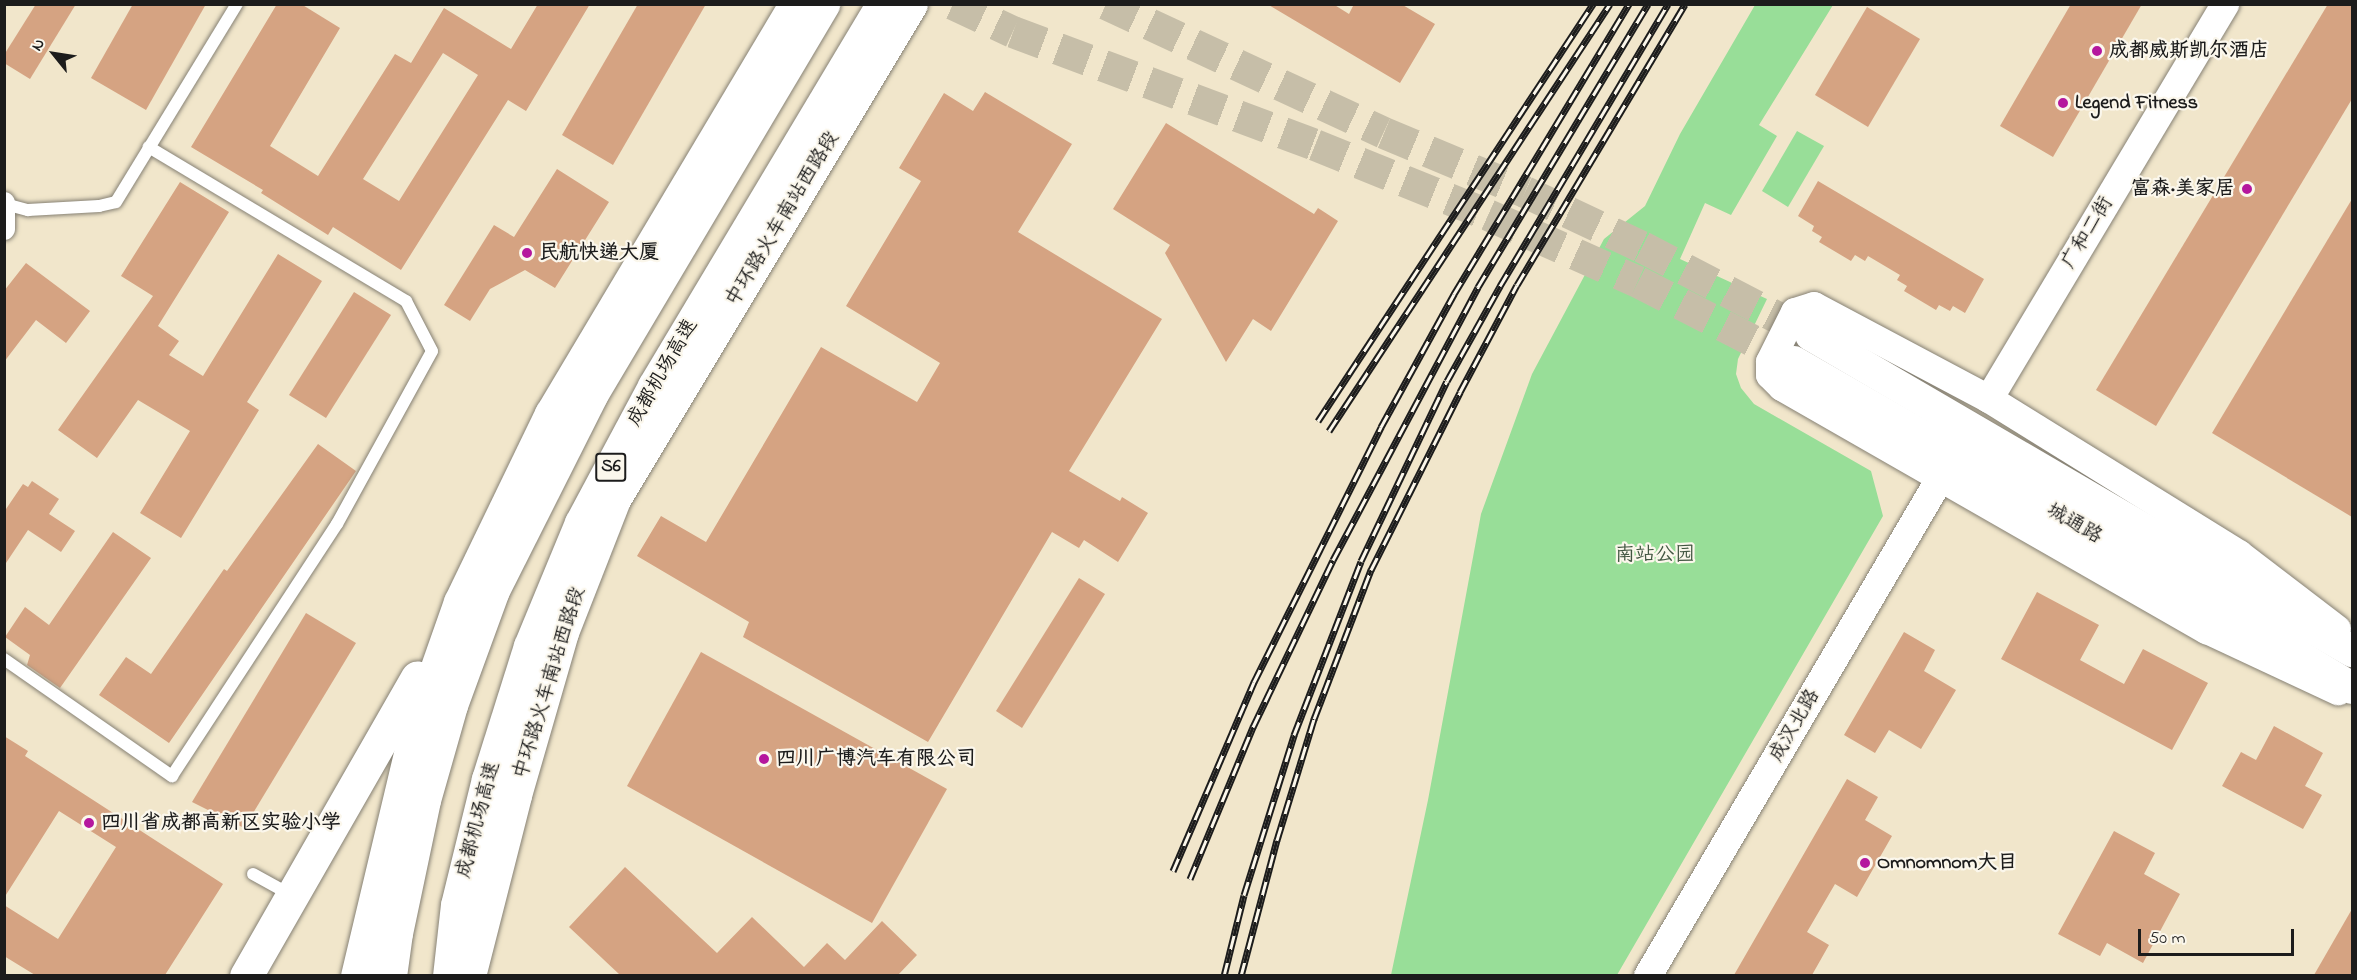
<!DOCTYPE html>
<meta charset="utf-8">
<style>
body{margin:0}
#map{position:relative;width:2357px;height:980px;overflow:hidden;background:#f1e6cb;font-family:"Indie Flower","LXGW WenKai TC",sans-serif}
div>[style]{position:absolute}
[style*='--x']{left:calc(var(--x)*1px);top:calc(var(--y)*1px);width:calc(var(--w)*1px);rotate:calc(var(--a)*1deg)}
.green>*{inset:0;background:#98de98}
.building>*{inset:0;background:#d5a382}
.secondary-tunnel>*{height:32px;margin-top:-16px;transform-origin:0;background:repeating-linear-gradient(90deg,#c6bea8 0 32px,transparent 0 48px)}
.roads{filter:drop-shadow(0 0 2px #868174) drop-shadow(0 0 2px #868174)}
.service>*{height:12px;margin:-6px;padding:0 6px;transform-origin:6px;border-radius:6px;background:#fff}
.minor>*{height:22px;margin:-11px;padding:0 11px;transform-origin:11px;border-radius:11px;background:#fff}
.tertiary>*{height:28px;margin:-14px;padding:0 14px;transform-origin:14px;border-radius:14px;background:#fff}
.secondary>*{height:32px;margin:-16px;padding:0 16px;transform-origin:16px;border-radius:16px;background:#fff}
.primary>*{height:33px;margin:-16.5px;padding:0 16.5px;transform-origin:16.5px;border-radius:16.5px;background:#fff}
.motorway>*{height:33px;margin:-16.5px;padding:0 16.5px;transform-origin:16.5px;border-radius:16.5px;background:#fff}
.rail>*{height:7px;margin-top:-3.5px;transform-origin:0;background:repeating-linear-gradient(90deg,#fbf7ec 0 14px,#1c1c1c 0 28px);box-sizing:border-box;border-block:2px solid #1c1c1c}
.dots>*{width:16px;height:16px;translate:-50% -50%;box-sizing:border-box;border:3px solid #fbf7ec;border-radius:50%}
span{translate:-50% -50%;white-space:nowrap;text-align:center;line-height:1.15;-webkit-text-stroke:4.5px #fbf7ec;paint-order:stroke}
.shield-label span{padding:2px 4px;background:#fbf7ec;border:2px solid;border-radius:4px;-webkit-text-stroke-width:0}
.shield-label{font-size:18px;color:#1c1c1c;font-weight:700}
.poi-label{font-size:20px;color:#1c1c1c;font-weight:700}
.left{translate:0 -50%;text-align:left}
.right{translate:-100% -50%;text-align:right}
.street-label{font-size:20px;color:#1c1c1c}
.park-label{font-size:20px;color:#415641}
.frame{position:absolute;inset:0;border:6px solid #1c1c1c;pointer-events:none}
.north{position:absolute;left:24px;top:24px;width:60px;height:60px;-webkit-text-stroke:4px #fbf7ec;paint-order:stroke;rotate:300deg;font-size:16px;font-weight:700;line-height:24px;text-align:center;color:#1c1c1c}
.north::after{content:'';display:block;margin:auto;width:21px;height:27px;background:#1c1c1c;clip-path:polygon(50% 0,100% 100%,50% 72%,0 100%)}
.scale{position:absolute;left:2138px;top:929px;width:156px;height:27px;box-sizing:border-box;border:3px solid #1c1c1c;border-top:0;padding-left:8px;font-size:18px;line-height:21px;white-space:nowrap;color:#1c1c1c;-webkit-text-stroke:4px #fbf7ec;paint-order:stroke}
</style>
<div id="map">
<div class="green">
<div style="clip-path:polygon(1755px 5px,1833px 5px,1759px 125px,1777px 136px,1731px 215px,1705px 203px,1680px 259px,1767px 299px,1738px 359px,1736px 374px,1741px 388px,1754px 404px,1871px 471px,1883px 516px,1617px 975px,1391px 975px,1428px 800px,1481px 514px,1532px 374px,1604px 239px,1645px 206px,1680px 134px)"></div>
<div style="clip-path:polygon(1797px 131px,1824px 146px,1788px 207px,1762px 191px)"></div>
</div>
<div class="building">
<div style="clip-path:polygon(36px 4px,76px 4px,30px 79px,4px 63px,4px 55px)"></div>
<div style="clip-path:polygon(133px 4px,206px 4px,146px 110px,91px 78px)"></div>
<div style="clip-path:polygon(evenodd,277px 4px,301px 4px,340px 28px,270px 146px,318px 176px,395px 54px,411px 63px,444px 8px,511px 49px,538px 4px,590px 4px,526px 111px,508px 100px,401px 270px,333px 227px,328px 235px,261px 193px,263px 190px,191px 147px,277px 4px,443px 53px,478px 75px,399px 201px,363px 179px,443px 53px)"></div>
<div style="clip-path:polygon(638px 4px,706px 4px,613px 165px,562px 135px)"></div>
<div style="clip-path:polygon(1267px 4px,1333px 4px,1349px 14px,1354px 4px,1401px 4px,1435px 24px,1400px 83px)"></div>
<div style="clip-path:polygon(2071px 4px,2142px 4px,2053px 157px,2000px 126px)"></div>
<div style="clip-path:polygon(2328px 4px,2352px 4px,2352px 99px,2156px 426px,2096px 390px)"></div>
<div style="clip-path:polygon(1867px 7px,1920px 39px,1868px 127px,1815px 95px)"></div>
<div style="clip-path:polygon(985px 92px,1072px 144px,1018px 232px,1162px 319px,1069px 471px,1120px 501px,1122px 497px,1148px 513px,1118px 562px,1084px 540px,1079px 548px,1052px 532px,928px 742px,743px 637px,749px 622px,637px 556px,661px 516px,706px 542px,821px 347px,917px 402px,940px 363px,846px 306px,921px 181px,899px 168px,944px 93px,973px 111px)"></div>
<div style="clip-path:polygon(1166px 123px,1314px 214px,1318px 208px,1338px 221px,1271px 331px,1253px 319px,1226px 362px,1165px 253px,1170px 245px,1113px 209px)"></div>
<div style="clip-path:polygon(557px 169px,609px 202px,555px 288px,525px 270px,490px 289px,470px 321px,444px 305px,494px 225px,514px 237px)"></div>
<div style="clip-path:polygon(1818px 181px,1984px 279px,1965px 313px,1953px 306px,1950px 311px,1939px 305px,1936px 310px,1904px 291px,1907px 286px,1897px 280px,1900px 275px,1868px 256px,1865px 261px,1855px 255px,1851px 261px,1819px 242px,1822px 237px,1812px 231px,1814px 226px,1798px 216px)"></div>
<div style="clip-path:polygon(180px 182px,229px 212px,158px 326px,179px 341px,169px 355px,203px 376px,278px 254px,322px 281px,247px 402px,259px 410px,181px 538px,140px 513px,190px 431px,138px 400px,97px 458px,58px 430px,153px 296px,121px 276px)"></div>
<div style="clip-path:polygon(2352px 199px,2352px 517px,2212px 433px)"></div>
<div style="clip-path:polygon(26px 263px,90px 311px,66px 343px,36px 320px,4px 362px,4px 291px)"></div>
<div style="clip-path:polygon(354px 292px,391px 315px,326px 418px,289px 395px)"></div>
<div style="clip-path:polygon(318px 444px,356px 471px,169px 743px,99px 695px,126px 657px,151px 674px,224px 569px,227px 571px)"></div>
<div style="clip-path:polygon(32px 481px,59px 499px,49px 514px,75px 531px,61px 552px,28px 530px,4px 566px,4px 512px,23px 484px,28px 487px)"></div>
<div style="clip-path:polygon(113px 532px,151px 558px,60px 688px,27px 665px,30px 655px,5px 637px,25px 607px,49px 625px)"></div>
<div style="clip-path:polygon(1079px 578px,1105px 594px,1022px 728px,996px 711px)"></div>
<div style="clip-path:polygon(2037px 592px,2099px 625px,2080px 660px,2124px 684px,2143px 649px,2208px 683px,2172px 750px,2001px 659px)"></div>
<div style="clip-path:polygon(306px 613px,356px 643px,244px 828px,192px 802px)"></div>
<div style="clip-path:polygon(1904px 632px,1935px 650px,1924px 671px,1956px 690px,1921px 749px,1889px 730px,1875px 753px,1844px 735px)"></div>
<div style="clip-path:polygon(701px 652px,947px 789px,872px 923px,627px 786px)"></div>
<div style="clip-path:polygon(2274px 726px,2323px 753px,2305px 786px,2322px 795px,2303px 829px,2222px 786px,2241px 752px,2256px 760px)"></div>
<div style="clip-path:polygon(4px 736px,28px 751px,25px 756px,223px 884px,165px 975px,35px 975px,4px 956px,4px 905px,58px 939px,116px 847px,59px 811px,4px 898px)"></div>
<div style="clip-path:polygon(1847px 779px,1878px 797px,1865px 820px,1892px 836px,1857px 897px,1835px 884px,1807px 932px,1829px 945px,1812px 975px,1734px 975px)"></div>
<div style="clip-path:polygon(2114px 831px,2155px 853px,2144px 874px,2180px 894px,2143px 963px,2107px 943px,2100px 956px,2058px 934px)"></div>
<div style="clip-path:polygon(625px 867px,717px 953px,752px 917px,804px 967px,827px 943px,845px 960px,882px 921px,917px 955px,898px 975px,620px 975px,569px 927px)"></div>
<div style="clip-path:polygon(2352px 909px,2352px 975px,2314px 975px)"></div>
</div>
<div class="secondary-tunnel">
<div style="--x:953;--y:4;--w:66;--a:25"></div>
<div style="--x:1013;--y:32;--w:322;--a:20.5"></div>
<div style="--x:1315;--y:145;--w:187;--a:22"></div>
<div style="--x:1488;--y:215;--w:164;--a:24.1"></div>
<div style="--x:1638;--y:282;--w:175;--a:27.1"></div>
<div style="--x:1106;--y:4;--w:306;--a:24.9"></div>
<div style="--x:1384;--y:133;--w:153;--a:22.7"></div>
<div style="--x:1525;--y:192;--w:129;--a:25.2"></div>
<div style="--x:1642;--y:247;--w:191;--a:27.5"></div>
</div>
<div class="roads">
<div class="service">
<div style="--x:5;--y:204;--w:24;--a:15"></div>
<div style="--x:28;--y:210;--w:71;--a:-3.2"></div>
<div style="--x:99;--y:206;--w:17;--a:-13"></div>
<div style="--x:116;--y:202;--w:232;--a:-58.6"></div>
<div style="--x:4;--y:659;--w:205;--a:34.9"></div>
<div style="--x:172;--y:776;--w:301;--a:-56.8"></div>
<div style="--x:337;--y:524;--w:197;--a:-61.2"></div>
<div style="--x:432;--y:351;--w:56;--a:-117.5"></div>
<div style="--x:406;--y:301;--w:300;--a:-149.1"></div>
<div style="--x:253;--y:874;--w:43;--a:28.9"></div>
</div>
<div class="minor">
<div style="--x:4;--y:203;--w:26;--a:90"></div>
</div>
<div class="tertiary">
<div style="--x:1989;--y:399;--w:460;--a:-59.1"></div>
<div style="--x:2337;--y:629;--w:123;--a:-142.6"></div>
<div style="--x:2239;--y:554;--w:294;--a:-148.2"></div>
<div style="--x:1989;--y:399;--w:198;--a:-152"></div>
<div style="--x:1814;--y:306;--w:20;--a:162"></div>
<div style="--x:1795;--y:312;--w:56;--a:116.6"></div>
<div style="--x:1770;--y:362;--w:13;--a:90"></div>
<div style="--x:1770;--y:375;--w:17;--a:45"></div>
<div style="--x:1782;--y:387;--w:490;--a:29.8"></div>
<div style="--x:2207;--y:630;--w:145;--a:25"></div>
<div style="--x:1648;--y:976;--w:579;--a:-59.58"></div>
</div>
<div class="secondary">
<div style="--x:1811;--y:335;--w:627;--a:30.29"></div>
<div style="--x:1794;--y:362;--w:470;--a:30"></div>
<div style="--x:2201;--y:597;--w:176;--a:31.1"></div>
</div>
<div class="primary">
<div style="--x:246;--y:976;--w:344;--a:-60.2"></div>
<div style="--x:357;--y:976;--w:259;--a:-76.6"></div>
<div style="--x:417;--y:724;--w:129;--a:-70.6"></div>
<div style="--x:460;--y:602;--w:209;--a:-64.2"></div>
<div style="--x:551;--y:414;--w:477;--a:-59.2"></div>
<div style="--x:469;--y:976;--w:187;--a:-75.7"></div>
<div style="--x:515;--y:795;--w:170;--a:-73.9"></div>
<div style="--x:562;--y:632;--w:143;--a:-68.6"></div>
<div style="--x:614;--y:499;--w:577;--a:-59.04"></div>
</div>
<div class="motorway">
<div style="--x:390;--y:976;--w:43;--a:-82.1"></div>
<div style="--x:396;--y:933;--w:136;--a:-78.1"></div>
<div style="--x:424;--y:800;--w:99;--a:-74.1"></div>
<div style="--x:451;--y:705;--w:122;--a:-69.9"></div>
<div style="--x:493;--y:590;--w:218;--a:-63.3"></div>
<div style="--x:591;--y:395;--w:455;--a:-59.3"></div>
<div style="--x:449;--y:976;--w:71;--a:-83.6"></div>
<div style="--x:457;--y:905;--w:130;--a:-76.2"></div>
<div style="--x:488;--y:779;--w:139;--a:-72.5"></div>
<div style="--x:530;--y:646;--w:133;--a:-67.5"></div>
<div style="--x:581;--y:523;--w:155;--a:-61.9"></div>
<div style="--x:654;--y:386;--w:445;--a:-59.1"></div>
</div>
</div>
<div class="rail">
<div style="--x:1318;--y:421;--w:500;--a:-56.6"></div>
<div style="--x:1329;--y:431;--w:511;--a:-56.65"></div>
<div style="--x:1173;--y:871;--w:206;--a:-66.8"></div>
<div style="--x:1254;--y:682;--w:285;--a:-63.5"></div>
<div style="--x:1381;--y:427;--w:152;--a:-61.2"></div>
<div style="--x:1454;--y:294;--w:339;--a:-58.9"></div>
<div style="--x:1190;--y:879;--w:165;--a:-67.5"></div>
<div style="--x:1253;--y:727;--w:185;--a:-64.4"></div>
<div style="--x:1333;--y:560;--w:309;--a:-62"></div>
<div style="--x:1478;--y:287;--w:330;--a:-59"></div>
<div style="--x:1224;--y:976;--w:83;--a:-76.1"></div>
<div style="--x:1244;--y:895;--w:168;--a:-72.6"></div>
<div style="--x:1294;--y:735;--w:186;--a:-68.9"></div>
<div style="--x:1361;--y:561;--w:199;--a:-64.5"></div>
<div style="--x:1447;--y:381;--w:109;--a:-60.8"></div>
<div style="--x:1500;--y:286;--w:328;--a:-59.2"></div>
<div style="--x:1241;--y:976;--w:141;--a:-75.2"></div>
<div style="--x:1277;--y:840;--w:127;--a:-73"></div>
<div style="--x:1314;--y:719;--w:160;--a:-69.1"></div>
<div style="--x:1371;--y:570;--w:199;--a:-63.4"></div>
<div style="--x:1460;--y:392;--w:121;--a:-62"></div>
<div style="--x:1517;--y:285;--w:327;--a:-59.1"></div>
</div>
<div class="dots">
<div style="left:2097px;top:51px;background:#b5179e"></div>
<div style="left:2063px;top:103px;background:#b5179e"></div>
<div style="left:2247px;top:189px;background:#b5179e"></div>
<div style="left:527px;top:253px;background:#b5179e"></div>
<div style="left:764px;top:759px;background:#b5179e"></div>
<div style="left:89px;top:823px;background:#b5179e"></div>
<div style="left:1865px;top:863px;background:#b5179e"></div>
</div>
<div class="shield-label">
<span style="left:611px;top:467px">S6</span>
</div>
<div class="poi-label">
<span class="left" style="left:2109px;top:51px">成都威斯凯尔酒店</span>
<span class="left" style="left:2075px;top:103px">Legend Fitness</span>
<span class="right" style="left:2235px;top:189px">富森·美家居</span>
<span class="left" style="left:539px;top:253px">民航快递大厦</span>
<span class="left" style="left:776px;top:759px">四川广博汽车有限公司</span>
<span class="left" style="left:101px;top:823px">四川省成都高新区实验小学</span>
<span class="left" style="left:1877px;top:863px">Omnomnom大目</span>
</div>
<div class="street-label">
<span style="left:783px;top:219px;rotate:-59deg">中环路火车南站西路段</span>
<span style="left:2088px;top:233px;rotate:-59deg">广和二街</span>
<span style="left:663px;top:373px;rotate:-60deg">成都机场高速</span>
<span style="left:2074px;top:524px;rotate:30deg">城通路</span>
<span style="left:550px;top:683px;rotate:-73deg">中环路火车南站西路段</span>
<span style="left:1795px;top:726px;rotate:-60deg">成汉北路</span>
<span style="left:479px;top:820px;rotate:-75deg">成都机场高速</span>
</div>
<div class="park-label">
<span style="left:1655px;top:555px">南站公园</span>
</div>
<div class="frame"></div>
<div class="north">N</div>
<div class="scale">50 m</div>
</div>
